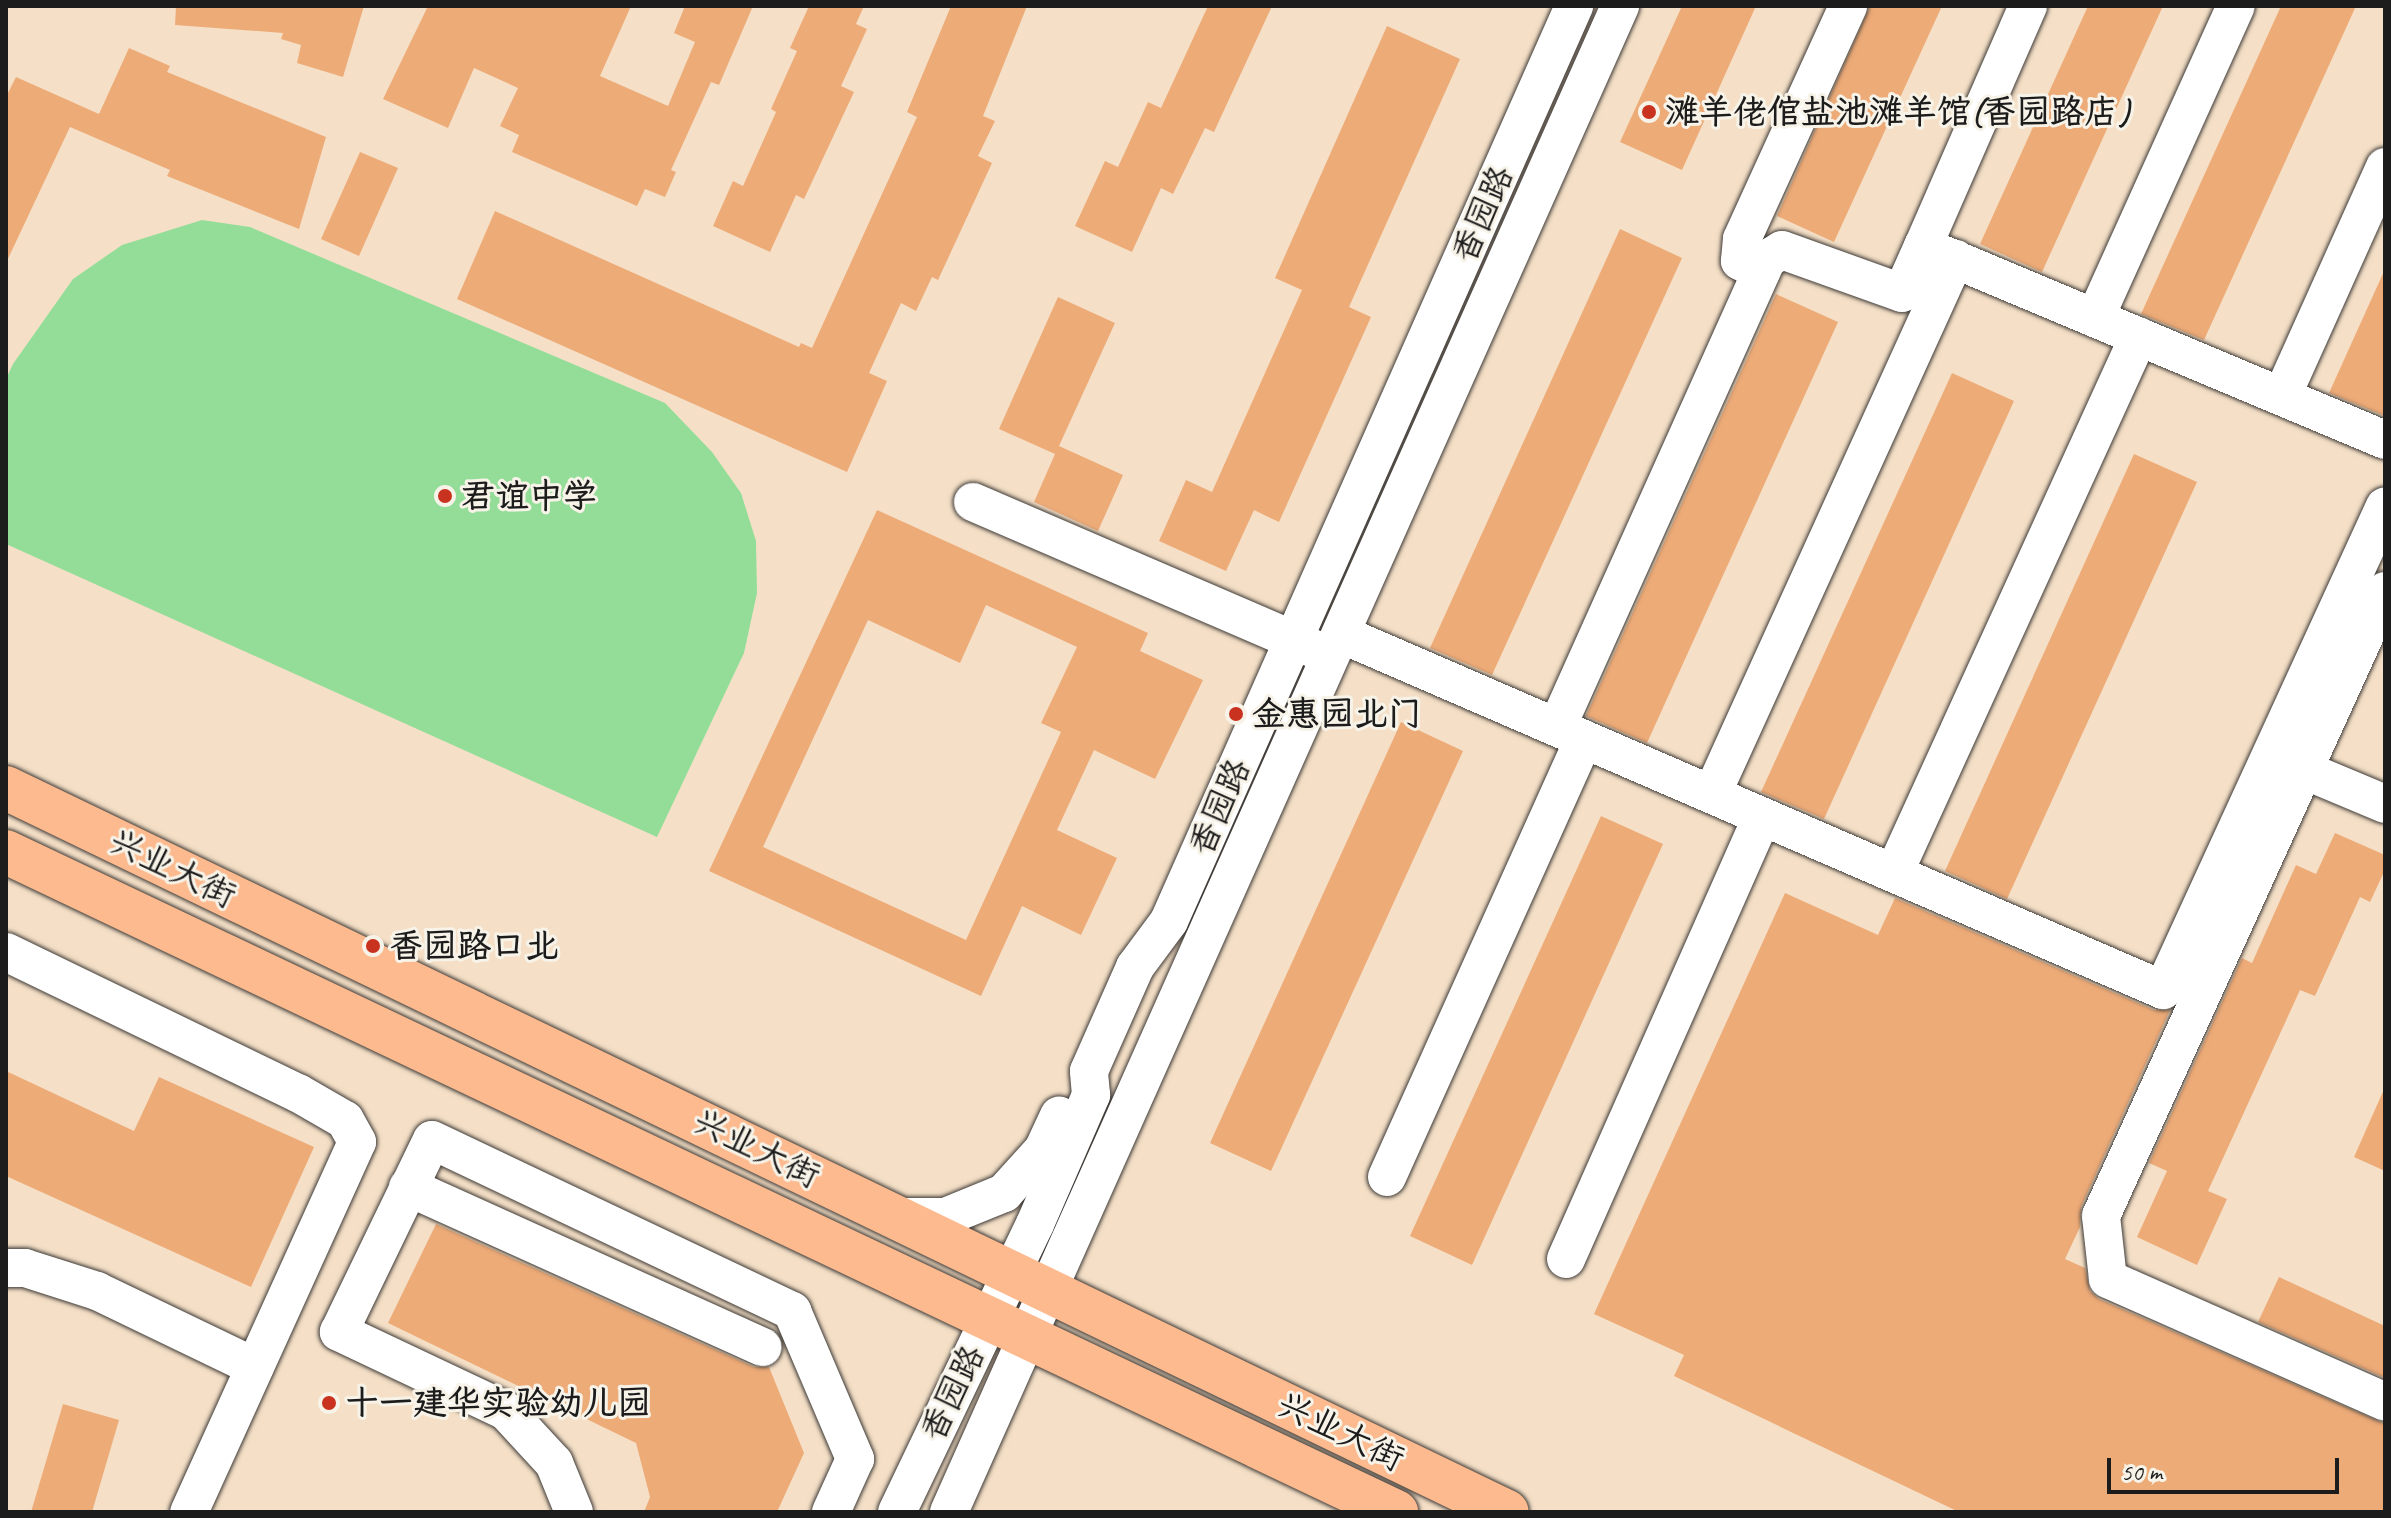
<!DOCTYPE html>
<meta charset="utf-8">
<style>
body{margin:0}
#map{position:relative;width:2391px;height:1518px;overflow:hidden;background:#f5e0c7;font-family:Caveat,"LXGW WenKai TC",sans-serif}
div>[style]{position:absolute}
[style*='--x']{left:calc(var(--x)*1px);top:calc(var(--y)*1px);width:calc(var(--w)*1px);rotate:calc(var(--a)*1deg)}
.green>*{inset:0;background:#94dd99}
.building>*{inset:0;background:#edab78}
.roads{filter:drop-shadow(0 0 2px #3d3936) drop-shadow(0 0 2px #3d3936)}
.minor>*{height:38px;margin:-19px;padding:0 19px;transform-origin:19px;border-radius:19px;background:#fff}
.major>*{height:44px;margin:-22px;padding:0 22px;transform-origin:22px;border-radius:22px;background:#fcba8e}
.dots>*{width:22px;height:22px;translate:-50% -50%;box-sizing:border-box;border:4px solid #f7f3e8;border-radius:50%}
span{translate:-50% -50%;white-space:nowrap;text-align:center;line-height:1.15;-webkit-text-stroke:6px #f7f3e8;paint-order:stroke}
.poi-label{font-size:34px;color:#1c1c1c;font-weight:700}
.left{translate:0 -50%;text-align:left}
.street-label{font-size:34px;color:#1c1c1c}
.frame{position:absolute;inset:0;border:8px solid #1c1c1c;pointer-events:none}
.scale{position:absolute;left:2107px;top:1458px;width:232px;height:36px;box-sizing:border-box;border:4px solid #1c1c1c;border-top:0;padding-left:10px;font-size:24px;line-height:28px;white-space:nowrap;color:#1c1c1c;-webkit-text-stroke:6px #f7f3e8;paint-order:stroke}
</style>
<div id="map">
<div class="green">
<div style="clip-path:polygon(202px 220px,250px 227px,665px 403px,712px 452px,741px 493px,756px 541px,757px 593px,744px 653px,657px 837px,6px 544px,6px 379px,13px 364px,73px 279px,122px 245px)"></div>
</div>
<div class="building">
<div style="clip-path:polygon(176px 6px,364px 6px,343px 77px,297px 63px,301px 45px,281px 39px,283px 33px,175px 25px)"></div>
<div style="clip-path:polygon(428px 6px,631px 6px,600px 76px,668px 106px,695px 42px,674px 33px,685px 6px,753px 6px,719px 85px,711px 82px,671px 170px,676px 172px,665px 197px,645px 189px,637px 206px,512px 152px,519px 135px,500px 126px,518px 88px,474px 68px,448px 128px,383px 99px)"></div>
<div style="clip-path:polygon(809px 6px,864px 6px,856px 24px,867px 29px,841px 86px,854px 92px,804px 199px,796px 195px,770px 252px,713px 226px,733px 181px,743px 186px,776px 112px,771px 109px,797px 51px,790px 48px)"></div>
<div style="clip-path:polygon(951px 6px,1027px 6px,983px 116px,995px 121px,978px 156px,992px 163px,938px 280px,932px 277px,916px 311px,901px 303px,869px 373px,887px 381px,847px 472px,457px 299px,495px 211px,799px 347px,801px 343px,812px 348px,917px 117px,907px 112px)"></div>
<div style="clip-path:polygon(1208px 6px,1272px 6px,1214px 132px,1205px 128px,1173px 194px,1161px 188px,1132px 252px,1075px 226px,1105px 161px,1118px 167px,1148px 102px,1161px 108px)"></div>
<div style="clip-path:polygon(1682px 6px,1756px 6px,1682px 170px,1620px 142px)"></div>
<div style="clip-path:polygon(1870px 6px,1942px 6px,1834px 242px,1777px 216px)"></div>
<div style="clip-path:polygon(2088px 6px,2163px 6px,2042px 272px,1980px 244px)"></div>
<div style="clip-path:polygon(2281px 6px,2356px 6px,2204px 340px,2141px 314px)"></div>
<div style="clip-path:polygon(1387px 26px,1460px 59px,1349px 307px,1371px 317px,1279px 522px,1254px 510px,1226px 571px,1159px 541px,1186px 480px,1212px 492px,1302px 290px,1275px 278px)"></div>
<div style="clip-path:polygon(129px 48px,170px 66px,167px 72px,326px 137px,299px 229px,167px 176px,170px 170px,70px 127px,6px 263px,6px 97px,16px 77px,99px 114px)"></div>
<div style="clip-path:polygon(360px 152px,398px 168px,359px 256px,321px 239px)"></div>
<div style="clip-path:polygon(1620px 229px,1682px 258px,1492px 675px,1430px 648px)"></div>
<div style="clip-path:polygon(2385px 269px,2385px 416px,2329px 393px)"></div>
<div style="clip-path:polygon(1776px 294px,1838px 322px,1647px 743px,1586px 716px)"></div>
<div style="clip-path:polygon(1058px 297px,1115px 323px,1059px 446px,1123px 475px,1098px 531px,1034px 502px,1055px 454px,999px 429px)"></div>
<div style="clip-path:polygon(1952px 373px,2014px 401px,1824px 819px,1761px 792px)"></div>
<div style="clip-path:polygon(2134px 454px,2197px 482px,2007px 899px,1945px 871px)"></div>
<div style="clip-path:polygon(evenodd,877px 510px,1148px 633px,1140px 651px,1203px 680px,1155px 779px,1094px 750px,1057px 830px,1117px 858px,1081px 935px,1022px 906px,981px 996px,709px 871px,877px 510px,986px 605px,1077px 647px,1041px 723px,1061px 732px,966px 940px,763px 847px,868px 620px,960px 663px,986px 605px)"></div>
<div style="clip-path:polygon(1401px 722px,1463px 751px,1271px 1171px,1210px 1143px)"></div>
<div style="clip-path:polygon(1601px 816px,1663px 844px,1472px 1265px,1410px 1236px)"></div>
<div style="clip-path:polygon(2335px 833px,2385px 855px,2385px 870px,2370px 902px,2360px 897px,2315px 996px,2300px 990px,2208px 1191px,2227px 1199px,2197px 1265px,2137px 1237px,2167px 1171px,2149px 1163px,2242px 958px,2252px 963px,2296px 865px,2316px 874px)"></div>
<div style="clip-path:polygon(1785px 893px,1878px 935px,1895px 898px,2154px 1010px,2170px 1010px,2081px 1207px,2080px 1227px,2065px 1259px,2085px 1268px,2090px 1291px,2099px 1299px,2385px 1424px,2385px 1512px,1959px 1512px,1674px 1376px,1684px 1355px,1594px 1314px)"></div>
<div style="clip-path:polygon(6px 1071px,134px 1131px,159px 1077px,314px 1147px,251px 1287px,6px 1176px)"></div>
<div style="clip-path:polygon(2385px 1087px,2385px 1171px,2354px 1157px)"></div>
<div style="clip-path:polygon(436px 1224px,754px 1367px,769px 1367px,804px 1453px,777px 1512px,644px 1512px,650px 1497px,636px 1443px,388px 1323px)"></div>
<div style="clip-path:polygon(2279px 1277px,2385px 1326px,2385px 1378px,2258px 1322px)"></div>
<div style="clip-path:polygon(63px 1404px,119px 1420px,92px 1512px,31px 1512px)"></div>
</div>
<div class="roads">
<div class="minor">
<div style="--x:2028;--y:6;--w:262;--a:113.6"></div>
<div style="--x:1923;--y:246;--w:501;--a:22.78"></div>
<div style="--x:1761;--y:272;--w:24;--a:-152"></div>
<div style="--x:1740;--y:261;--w:22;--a:-85"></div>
<div style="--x:1742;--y:239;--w:256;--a:-65.5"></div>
<div style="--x:2095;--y:318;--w:342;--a:-65.7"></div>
<div style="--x:2282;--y:396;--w:251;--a:-65.8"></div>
<div style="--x:973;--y:502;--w:374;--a:23.3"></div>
<div style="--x:2385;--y:591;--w:686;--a:114.44"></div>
<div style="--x:2101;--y:1216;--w:63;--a:83.7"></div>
<div style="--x:2108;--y:1279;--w:303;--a:23.9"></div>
<div style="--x:1341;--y:634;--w:896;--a:23.42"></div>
<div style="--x:2163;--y:990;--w:532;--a:-65.36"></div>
<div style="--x:1557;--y:727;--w:513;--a:-65.83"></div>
<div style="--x:1767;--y:259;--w:17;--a:-31"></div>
<div style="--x:1782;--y:250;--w:127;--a:19.7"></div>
<div style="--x:1902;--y:293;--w:51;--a:-65.9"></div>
<div style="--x:2304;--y:770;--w:88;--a:22.8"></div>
<div style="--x:1712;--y:794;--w:588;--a:-65.57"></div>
<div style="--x:1894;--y:873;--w:590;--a:-65.48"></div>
<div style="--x:6;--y:952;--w:324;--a:25.8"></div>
<div style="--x:298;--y:1093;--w:54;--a:29.9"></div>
<div style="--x:345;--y:1120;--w:25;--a:61"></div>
<div style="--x:357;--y:1142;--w:406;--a:114.4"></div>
<div style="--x:1387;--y:1177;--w:480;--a:-65.8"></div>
<div style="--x:408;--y:1187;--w:389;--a:24.3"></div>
<div style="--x:901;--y:1217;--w:44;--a:0"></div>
<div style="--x:945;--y:1217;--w:64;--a:-22.1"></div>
<div style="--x:1004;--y:1193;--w:58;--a:-47.8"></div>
<div style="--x:1043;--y:1150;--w:38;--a:-65"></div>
<div style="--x:1566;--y:1259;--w:484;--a:-66.1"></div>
<div style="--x:6;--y:1268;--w:19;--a:0"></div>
<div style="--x:25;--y:1268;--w:76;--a:17.7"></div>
<div style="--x:97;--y:1291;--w:175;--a:25.7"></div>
<div style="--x:574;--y:1512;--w:53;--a:-112.2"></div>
<div style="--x:554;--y:1463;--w:71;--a:-132.7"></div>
<div style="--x:506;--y:1411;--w:185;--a:-154.7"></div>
<div style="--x:339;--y:1332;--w:213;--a:-64.2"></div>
<div style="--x:432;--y:1140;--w:399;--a:25.4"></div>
<div style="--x:792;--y:1311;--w:161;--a:66.9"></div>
<div style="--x:855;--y:1459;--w:58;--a:114.4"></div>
<div style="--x:897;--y:1512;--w:319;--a:-64.4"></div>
<div style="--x:1035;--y:1224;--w:141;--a:-66.5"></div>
<div style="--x:1091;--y:1095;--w:24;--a:-95"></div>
<div style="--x:1089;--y:1071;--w:114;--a:-66.1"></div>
<div style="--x:1135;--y:967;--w:57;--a:-53.5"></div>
<div style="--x:1169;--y:921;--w:1001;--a:-66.12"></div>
<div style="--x:949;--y:1512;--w:1649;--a:-65.98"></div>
</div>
<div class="major">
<div style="--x:6;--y:788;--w:1666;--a:25.75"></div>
<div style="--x:6;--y:852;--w:1539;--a:25.4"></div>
</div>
</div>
<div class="dots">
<div style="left:1649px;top:112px;background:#c8321e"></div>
<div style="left:445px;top:496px;background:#c8321e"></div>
<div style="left:1236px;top:714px;background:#c8321e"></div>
<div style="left:373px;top:946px;background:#c8321e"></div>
<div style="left:329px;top:1403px;background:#c8321e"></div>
</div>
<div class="poi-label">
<span class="left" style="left:1665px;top:112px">滩羊佬倌盐池滩羊馆(香园路店)</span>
<span class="left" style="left:461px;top:496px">君谊中学</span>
<span class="left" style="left:1252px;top:714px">金惠园北门</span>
<span class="left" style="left:389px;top:946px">香园路口北</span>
<span class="left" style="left:345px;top:1403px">十一建华实验幼儿园</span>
</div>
<div class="street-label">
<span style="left:1482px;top:214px;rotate:-66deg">香园路</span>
<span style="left:1219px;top:807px;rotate:-66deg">香园路</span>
<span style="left:173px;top:868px;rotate:26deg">兴业大街</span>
<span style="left:757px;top:1148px;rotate:26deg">兴业大街</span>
<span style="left:952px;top:1393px;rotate:-64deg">香园路</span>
<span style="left:1341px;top:1431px;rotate:26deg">兴业大街</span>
</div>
<div class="frame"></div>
<div class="scale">50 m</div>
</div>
